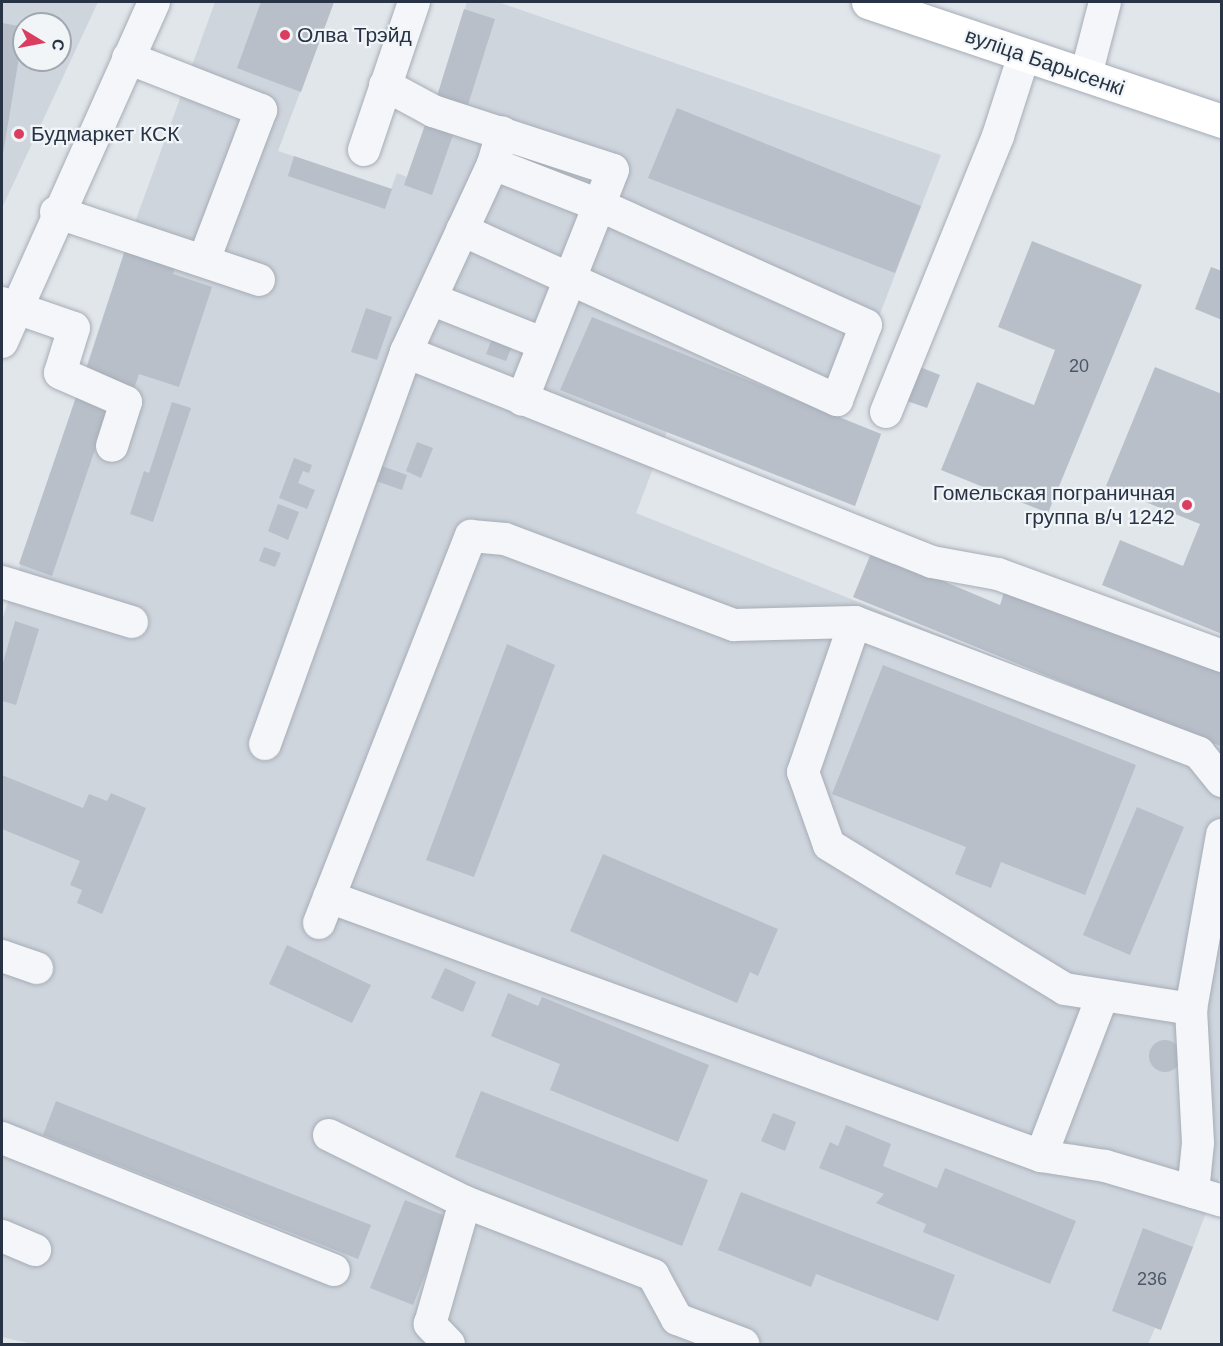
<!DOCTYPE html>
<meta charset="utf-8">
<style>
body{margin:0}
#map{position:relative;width:1223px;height:1346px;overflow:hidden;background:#e1e6eb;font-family:Arial,sans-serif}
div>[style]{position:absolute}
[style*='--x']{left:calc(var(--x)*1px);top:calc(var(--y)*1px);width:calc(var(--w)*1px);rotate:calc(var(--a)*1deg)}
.built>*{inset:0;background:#cfd5dd}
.building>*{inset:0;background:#b8bfc9}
.round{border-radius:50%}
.roads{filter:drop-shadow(0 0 2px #a6adb6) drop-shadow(0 0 2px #a6adb6)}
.minor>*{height:32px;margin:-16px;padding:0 16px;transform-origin:16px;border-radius:16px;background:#f5f6f9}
.major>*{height:33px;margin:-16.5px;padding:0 16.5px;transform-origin:16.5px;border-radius:16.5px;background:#fff}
.dots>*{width:16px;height:16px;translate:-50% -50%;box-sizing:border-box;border:3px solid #f1f5f8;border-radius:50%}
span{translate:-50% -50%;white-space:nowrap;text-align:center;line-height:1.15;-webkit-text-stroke:4.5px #f1f5f8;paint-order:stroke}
.number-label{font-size:18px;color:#4c5766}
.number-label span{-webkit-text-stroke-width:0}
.poi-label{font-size:21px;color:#283445}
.left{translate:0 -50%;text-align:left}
.right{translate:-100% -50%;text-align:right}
.street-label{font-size:21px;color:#283445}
.frame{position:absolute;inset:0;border:3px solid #283445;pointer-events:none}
.north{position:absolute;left:12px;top:12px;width:60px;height:60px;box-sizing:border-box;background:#f1f5f8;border:2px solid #a1a8b0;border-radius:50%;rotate:100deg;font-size:16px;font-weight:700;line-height:24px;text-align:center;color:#283445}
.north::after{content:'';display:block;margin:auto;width:21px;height:27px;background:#da3d5f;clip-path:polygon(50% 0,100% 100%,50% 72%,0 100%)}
</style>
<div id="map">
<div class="built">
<div style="clip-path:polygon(evenodd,2px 2px,98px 2px,2px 208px,2px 2px,24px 24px,60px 24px,60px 60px,24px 60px,24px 24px)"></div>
<div style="clip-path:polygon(215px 2px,334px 2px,278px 151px,391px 189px,397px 173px,407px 177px,425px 125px,429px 126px,467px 2px,498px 2px,941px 155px,840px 418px,881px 434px,855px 506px,668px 429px,636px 513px,1221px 747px,1221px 1174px,1161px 1330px,1155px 1328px,1148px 1344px,32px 1344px,2px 1337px,2px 620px,127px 244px)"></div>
</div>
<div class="building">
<div style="clip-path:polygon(261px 2px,334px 2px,301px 92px,237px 68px)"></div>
<div style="clip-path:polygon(464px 9px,495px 19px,468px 105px,437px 96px)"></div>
<div style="clip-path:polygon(2px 23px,24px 27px,3px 154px,2px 154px)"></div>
<div style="clip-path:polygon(677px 108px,921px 206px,895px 273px,648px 178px)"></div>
<div style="clip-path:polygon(425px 125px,453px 135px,432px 195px,404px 185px)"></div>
<div style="clip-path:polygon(294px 156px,392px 189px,385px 209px,288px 176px)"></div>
<div style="clip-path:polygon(1032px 241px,1142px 285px,1048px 513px,941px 470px,977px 382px,1034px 405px,1055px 350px,998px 327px)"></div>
<div style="clip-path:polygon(127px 244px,178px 260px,173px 274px,212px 287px,179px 387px,139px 374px,134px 389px,85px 373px)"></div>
<div style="clip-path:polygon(1211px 267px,1222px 271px,1222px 320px,1195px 309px)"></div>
<div style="clip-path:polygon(366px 308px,392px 317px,377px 360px,351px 352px)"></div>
<div style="clip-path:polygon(592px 317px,881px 434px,855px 506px,560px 390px)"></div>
<div style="clip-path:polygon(492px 339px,512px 346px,506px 361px,486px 354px)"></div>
<div style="clip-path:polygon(920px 367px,940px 375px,927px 408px,907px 401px)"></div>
<div style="clip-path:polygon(1155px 367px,1222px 394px,1222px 634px,1102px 585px,1120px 540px,1183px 566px,1200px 524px,1106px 486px)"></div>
<div style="clip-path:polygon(76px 397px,109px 408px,52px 576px,19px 564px)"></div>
<div style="clip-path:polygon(172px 402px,191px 408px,153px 522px,130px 514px,144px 471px,149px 473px)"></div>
<div style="clip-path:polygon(417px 442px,433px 448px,421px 478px,406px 471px)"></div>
<div style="clip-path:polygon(294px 458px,312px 465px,309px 473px,303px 471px,298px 483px,315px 490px,307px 509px,279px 498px)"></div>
<div style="clip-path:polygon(379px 465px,407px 475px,402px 490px,373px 480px)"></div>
<div style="clip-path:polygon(278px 504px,299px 512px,288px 540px,268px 531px)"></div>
<div style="clip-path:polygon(264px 547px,281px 553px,275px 567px,259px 561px)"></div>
<div style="clip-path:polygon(872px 551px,1000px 605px,1006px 586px,1222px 673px,1222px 747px,853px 597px)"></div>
<div style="clip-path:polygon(15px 621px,39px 629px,16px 705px,2px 701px,2px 666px)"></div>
<div style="clip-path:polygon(507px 644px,555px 665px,474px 877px,426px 860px)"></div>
<div style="clip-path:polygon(883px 665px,1136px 765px,1085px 895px,1001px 862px,991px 888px,955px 874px,966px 847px,832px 794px)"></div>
<div style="clip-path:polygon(2px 775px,83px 808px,89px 794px,107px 801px,111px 793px,146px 808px,102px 914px,77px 903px,82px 890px,70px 885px,80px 861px,2px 829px)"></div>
<div style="clip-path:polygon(1137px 807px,1184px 827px,1130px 955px,1083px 935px)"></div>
<div style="clip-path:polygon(603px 854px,778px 929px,758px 976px,750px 972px,737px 1003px,570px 931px)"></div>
<div style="clip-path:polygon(287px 945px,371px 985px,352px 1023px,269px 984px)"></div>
<div style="clip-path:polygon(445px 968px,476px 982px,463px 1012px,431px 998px)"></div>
<div style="clip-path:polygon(508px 993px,538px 1006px,542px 997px,709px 1065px,678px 1142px,550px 1090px,560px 1064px,491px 1036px)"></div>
<div class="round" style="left:1149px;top:1040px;width:32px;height:32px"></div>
<div style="clip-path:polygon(481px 1091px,708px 1180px,682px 1246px,455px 1157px)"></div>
<div style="clip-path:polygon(56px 1101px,371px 1225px,358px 1259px,43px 1135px)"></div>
<div style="clip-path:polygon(773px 1113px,796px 1122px,785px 1151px,761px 1141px)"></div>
<div style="clip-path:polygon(846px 1125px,891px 1144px,883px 1166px,937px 1188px,945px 1168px,1076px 1221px,1050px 1284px,923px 1232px,926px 1224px,876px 1203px,884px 1194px,819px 1168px,830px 1142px,838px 1146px)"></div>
<div style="clip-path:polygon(741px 1192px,955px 1275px,938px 1321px,816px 1274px,811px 1287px,718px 1250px)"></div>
<div style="clip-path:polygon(405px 1200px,448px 1217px,413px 1305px,370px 1288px)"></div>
<div style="clip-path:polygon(1143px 1228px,1193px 1247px,1161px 1330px,1112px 1311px)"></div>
</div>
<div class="roads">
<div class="minor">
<div style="--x:128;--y:58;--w:143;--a:21.4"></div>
<div style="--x:261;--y:110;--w:160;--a:110.8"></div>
<div style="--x:1086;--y:75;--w:75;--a:-75.4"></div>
<div style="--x:385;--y:85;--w:55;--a:28.4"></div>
<div style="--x:433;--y:111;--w:189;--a:18.1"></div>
<div style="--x:613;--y:170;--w:247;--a:111.6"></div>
<div style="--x:364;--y:150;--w:156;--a:-71.3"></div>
<div style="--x:56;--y:212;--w:214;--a:18.5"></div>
<div style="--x:462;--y:230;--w:412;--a:24.4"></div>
<div style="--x:837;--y:400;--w:80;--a:-68.9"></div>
<div style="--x:866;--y:325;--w:290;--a:-155.8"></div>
<div style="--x:601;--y:206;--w:116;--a:-158.7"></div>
<div style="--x:431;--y:299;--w:119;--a:21.6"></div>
<div style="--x:2;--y:303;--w:76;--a:19.1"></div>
<div style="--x:74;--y:328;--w:47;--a:107.3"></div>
<div style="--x:60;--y:373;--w:72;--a:23.7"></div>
<div style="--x:126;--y:402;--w:46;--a:107.7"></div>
<div style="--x:2;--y:342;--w:372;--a:-65.9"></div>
<div style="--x:406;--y:352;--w:566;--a:21.76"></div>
<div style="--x:932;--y:562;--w:67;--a:10.3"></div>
<div style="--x:998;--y:574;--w:239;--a:20.1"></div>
<div style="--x:886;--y:412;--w:298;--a:-67.9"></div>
<div style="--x:998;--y:136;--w:85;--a:-72.2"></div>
<div style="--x:2;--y:582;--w:136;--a:17.1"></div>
<div style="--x:855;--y:622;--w:368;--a:20.8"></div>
<div style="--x:1199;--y:753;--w:36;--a:51"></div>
<div style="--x:265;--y:744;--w:417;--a:-70.2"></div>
<div style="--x:406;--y:352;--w:207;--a:-65.2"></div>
<div style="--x:493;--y:164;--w:33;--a:-74"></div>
<div style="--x:329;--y:897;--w:758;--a:19.99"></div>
<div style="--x:1041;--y:1156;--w:170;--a:-69"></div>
<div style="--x:319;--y:923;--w:416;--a:-68.6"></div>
<div style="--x:471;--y:536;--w:34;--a:5"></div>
<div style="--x:505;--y:539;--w:245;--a:20.6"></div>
<div style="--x:734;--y:625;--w:121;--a:-1.4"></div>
<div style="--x:855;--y:622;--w:159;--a:109.1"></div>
<div style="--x:803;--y:772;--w:77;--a:70.4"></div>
<div style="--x:829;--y:845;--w:276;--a:31.4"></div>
<div style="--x:1065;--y:989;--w:128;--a:9"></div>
<div style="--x:1191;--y:1009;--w:134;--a:87"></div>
<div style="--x:1198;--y:1143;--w:49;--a:95.8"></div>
<div style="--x:1193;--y:1192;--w:30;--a:17"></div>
<div style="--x:2;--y:956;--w:37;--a:19"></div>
<div style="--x:1191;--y:1009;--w:177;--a:-79.9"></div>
<div style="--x:329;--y:1135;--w:152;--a:26.2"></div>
<div style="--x:465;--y:1202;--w:202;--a:21.2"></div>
<div style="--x:653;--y:1275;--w:50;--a:61.4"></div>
<div style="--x:677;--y:1319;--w:71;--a:20.7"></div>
<div style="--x:2;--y:1138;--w:357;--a:21.7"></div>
<div style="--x:1041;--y:1156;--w:65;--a:8.9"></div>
<div style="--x:1105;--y:1166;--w:92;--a:16.5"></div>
<div style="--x:2;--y:1236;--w:36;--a:23"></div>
<div style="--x:449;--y:1344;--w:28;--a:-134"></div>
<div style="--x:430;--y:1324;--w:127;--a:-74"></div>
</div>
<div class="major">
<div style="--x:868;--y:2;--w:373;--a:18.6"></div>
</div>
</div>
<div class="dots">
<div style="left:285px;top:35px;background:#da3d5f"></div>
<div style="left:19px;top:134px;background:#da3d5f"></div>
<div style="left:1187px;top:505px;background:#da3d5f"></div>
</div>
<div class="number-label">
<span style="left:1079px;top:366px">20</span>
<span style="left:1152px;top:1279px">236</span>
</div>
<div class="poi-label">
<span class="left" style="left:297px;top:35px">Олва Трэйд</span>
<span class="left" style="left:31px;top:134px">Будмаркет КСК</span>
<span class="right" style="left:1175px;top:505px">Гомельская пограничная<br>группа в/ч 1242</span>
</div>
<div class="street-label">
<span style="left:1045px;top:62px;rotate:19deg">вуліца Барысенкі</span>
</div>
<div class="frame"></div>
<div class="north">С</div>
</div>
